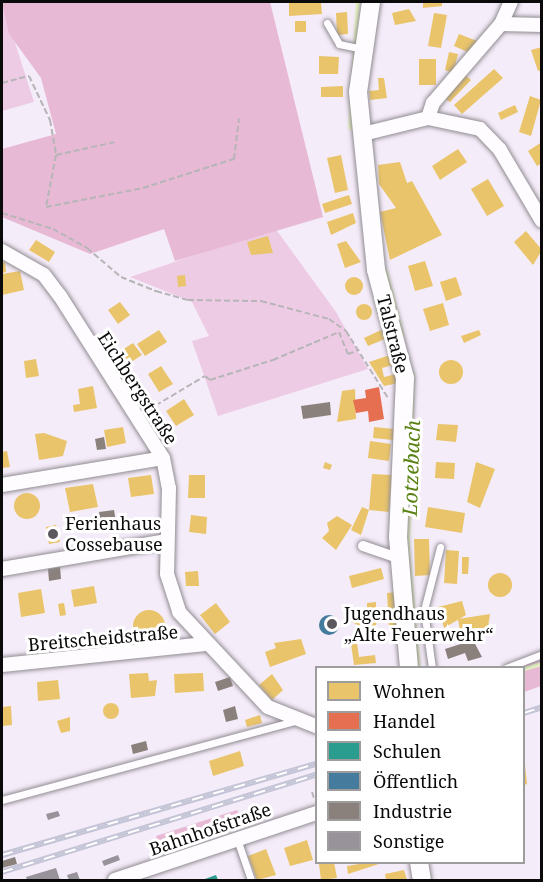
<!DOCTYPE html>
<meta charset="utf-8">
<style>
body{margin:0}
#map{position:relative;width:543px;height:882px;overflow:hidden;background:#f5ecf9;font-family:"Noto Serif",serif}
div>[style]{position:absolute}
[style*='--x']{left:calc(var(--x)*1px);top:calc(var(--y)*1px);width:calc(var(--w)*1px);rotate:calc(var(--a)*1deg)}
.green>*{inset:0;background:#eecbe4}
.forest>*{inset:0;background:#e7b9d4}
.homes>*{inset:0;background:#e9c46a}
.round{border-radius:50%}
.shops>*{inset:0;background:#e76f51}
.schools>*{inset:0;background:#2a9d8f}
.public>*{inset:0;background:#457b9d}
.industry>*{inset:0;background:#8a817c}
.stream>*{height:4px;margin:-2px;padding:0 2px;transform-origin:2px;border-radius:2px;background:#e6f4c1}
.building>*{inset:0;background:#98939b}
.path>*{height:2px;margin-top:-1px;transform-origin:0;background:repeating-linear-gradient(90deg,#b6b5b7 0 6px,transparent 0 9px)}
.roads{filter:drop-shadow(0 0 2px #908c92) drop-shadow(0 0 2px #908c92)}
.service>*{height:7px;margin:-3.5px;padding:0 3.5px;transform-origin:3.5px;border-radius:3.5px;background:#fefcfe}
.pedestrian>*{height:10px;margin:-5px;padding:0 5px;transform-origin:5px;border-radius:5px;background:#fefcfe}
.minor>*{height:14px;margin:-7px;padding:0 7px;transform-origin:7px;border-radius:7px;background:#fefcfe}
.tertiary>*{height:18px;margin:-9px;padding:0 9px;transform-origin:9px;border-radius:9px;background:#fefcfe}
.rail>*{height:6px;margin-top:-3px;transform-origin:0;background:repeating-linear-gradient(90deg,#fff 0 11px,#c3c4d6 0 22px);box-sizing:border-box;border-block:2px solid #c3c4d6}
.dots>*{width:16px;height:16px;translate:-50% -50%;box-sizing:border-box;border:3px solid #fff;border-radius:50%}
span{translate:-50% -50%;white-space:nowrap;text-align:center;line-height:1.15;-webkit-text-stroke:6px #fff;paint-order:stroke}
.street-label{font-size:18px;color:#0a0a0a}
.poi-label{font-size:18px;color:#0a0a0a}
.left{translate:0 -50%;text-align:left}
.water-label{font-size:20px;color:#588111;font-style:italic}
.frame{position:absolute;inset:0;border:3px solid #0a0a0a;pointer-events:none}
.legend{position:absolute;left:315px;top:666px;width:210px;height:198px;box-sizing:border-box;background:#fff;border:2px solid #9d9d9d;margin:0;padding:8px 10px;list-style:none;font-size:18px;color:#0a0a0a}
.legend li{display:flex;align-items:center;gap:12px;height:30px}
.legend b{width:30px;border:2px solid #9d9d9d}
</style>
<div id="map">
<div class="green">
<div style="clip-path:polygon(2px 2px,34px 102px,2px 111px)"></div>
<div style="clip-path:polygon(275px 228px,336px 312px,368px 369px,218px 416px,192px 341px,209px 336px,192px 302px,130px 277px)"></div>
</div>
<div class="forest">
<div style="clip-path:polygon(2px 2px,270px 2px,323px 217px,175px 261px,164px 229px,90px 254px,2px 217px,2px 149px,56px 134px,41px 78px,9px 34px)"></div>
<div style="clip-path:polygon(541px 658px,541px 686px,524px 692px,524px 668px,517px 668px)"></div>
<div style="clip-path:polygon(237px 810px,243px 824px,162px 853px,156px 836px)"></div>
</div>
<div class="homes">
<div style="clip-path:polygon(289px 2px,321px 2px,322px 14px,289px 16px)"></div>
<div style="clip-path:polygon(423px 2px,442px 2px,442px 6px,423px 8px)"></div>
<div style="clip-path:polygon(409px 9px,416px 21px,395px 25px,392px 13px)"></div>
<div style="clip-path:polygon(347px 12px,348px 34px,337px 35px,336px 13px)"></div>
<div style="clip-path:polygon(434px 13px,447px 15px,441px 48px,428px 46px)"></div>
<div style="clip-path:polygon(295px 21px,306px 21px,306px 32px,295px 32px)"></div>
<div style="clip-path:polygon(459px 34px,477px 41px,472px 54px,454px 46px)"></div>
<div style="clip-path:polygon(542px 47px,542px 70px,538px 71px,531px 50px)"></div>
<div style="clip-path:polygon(449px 52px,458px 54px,453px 73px,445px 70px)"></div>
<div style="clip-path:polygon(319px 56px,339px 57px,338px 74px,319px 74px)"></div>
<div style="clip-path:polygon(419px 59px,436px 59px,436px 85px,419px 85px)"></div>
<div style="clip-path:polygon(494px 69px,503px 78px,462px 114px,454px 105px)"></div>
<div style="clip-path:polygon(465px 75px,471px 80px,450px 102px,444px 98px)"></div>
<div style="clip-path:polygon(378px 78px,384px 78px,387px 98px,370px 100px,369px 91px,379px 90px)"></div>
<div style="clip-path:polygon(343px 86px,343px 97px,321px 97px,321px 87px)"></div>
<div style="clip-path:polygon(530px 96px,541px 100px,531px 136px,519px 132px)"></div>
<div style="clip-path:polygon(515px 105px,518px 112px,501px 120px,498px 113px)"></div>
<div style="clip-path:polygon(542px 142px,542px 163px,537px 166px,528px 151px)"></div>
<div style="clip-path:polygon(458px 149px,467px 162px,440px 180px,432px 166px)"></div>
<div style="clip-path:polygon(341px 155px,348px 190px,335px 193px,327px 158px)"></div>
<div style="clip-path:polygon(400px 162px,407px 183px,412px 181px,442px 235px,390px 260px,380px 212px,396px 208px,379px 184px,378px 165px)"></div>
<div style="clip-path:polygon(488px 179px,504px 206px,487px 216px,471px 189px)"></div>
<div style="clip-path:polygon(349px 195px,352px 204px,325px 213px,322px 204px)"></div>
<div style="clip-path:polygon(353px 213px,356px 223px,331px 235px,327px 222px)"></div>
<div style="clip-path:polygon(526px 231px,542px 250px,533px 265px,514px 242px)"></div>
<div style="clip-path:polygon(268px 236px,273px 253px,251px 255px,247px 242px)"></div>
<div style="clip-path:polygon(36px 240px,55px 252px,49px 262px,29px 250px)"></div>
<div style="clip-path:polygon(346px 241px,361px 262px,345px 268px,337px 244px)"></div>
<div style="clip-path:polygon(425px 261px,433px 286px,415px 291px,408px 266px)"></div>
<div style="clip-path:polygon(5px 262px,6px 272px,2px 273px,2px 263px)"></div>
<div style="clip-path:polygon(20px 271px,24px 290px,2px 295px,2px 274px)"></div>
<div style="clip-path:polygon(185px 275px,186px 286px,178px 287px,177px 276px)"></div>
<div style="clip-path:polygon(456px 277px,462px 295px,446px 301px,440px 282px)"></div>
<div class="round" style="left:345px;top:277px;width:18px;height:18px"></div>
<div style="clip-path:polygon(120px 302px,130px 315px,118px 324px,108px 310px)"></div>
<div style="clip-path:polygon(443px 303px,449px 325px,430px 331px,423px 309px)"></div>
<div class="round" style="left:356px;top:304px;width:16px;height:16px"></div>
<div style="clip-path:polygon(159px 330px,167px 342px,145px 356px,137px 344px)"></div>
<div style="clip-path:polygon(381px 330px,385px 339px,368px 346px,364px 338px)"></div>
<div style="clip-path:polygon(479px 330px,481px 335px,464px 343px,461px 336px)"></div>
<div style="clip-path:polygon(133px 343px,142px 355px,128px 364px,119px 352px)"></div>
<div style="clip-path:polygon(390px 355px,393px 365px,382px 368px,384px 377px,396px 374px,399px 383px,384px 386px,369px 362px)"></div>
<div style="clip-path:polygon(36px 359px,39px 376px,26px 378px,24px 361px)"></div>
<div class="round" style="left:439px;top:360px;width:24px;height:24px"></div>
<div style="clip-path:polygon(161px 366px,173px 384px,159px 392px,148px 374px)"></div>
<div style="clip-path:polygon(93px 386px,97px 408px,74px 412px,73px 405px,80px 404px,78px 389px)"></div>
<div style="clip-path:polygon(355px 389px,356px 419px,337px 422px,342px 391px)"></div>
<div style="clip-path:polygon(184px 399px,194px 415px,176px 426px,166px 411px)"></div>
<div style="clip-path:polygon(438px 424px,458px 425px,456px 442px,436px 440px)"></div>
<div style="clip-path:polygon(123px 427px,126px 443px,107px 447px,104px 430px)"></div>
<div style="clip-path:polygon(374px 427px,394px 429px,393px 440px,373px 438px)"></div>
<div style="clip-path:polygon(44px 433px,67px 441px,63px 456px,39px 460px,35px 434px)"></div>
<div style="clip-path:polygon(370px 441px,391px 444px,389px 461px,368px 458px)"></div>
<div style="clip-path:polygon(7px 451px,10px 467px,2px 468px,2px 452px)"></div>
<div style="clip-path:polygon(325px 462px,332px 465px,330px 470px,323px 468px)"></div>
<div style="clip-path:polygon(436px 462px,455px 463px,454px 479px,435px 478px)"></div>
<div style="clip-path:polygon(476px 462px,495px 469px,480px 508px,467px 502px)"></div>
<div style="clip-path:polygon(372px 474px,392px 475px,389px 512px,369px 510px,361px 535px,351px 530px,362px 507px,369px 510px)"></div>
<div style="clip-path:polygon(151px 475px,154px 494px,131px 497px,128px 478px)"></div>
<div style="clip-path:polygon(189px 475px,205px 475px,205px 498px,188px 498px)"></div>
<div style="clip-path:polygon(93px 484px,98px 507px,70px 512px,65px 488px)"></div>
<div class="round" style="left:14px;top:493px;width:26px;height:26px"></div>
<div style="clip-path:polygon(428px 507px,465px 513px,462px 533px,425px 527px)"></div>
<div style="clip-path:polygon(191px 515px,207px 517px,206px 534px,189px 532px)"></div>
<div style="clip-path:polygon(337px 516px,352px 525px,336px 550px,322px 538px,329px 531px,327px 523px)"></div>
<div style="clip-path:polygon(56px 525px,60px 542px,49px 544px,46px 527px)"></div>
<div style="clip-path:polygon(414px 539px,429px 539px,430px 575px,415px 576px)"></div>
<div style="clip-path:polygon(446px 550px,459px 551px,457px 584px,444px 583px)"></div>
<div style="clip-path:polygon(462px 557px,469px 557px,468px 574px,462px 574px)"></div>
<div style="clip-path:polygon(381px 568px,384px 579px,352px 588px,349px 576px)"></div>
<div style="clip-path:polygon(198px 571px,199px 586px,186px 586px,185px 572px)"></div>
<div class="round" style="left:488px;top:573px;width:24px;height:24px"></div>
<div style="clip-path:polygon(94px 586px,97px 603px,74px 607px,71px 590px)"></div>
<div style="clip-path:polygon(41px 589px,45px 613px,21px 617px,18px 593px)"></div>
<div style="clip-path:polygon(400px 592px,402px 628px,389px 628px,387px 593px)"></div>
<div style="clip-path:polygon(462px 601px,466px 615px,444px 628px,438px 607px)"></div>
<div style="clip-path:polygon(376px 602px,376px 614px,367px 615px,367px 603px)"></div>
<div style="clip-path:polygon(64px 603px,66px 615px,60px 616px,58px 604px)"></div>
<div style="clip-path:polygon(216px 603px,230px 622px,215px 634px,200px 615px)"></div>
<div style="clip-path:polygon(347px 609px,377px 622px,373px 632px,343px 618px)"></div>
<div class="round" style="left:133px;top:610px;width:32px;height:32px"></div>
<div style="clip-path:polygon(490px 614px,487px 634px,460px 631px,458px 619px)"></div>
<div style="clip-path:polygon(301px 639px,306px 654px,270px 667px,265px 652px,276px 648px,274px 643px)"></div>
<div style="clip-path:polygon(357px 643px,359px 657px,375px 655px,376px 663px,354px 665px,351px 644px)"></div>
<div style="clip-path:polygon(148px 673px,149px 681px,157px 680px,155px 696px,131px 698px,129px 674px)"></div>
<div style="clip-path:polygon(203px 673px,204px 691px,175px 693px,174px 674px)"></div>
<div style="clip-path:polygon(272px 674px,283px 690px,272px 700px,259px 685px)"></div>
<div style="clip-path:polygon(58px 680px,60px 699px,38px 701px,37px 682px)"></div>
<div class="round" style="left:103px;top:703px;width:16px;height:16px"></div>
<div style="clip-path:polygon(11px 706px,12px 725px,2px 726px,2px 707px)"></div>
<div style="clip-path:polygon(260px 715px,262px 723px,247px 727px,245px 720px)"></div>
<div style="clip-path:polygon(70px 717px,70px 731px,61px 733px,57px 721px)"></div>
<div style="clip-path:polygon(240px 751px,244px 766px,213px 776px,209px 761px)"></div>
<div style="clip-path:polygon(524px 755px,527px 784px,524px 785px)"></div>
<div style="clip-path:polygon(307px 840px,313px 860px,290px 866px,284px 848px)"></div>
<div style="clip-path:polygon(266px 849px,276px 875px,257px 880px,248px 856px)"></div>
<div style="clip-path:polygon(334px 862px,337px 878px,321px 880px,319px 864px)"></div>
<div style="clip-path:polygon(385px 862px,348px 874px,347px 866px,371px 862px)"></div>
<div style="clip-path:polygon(404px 870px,407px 880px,386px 880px,385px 874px)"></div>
</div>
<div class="shops">
<div style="clip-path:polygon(379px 387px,384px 419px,369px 422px,368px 411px,356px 413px,353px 400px,366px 398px,365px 390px)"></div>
</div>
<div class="schools">
<div style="clip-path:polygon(216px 875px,218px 880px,202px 880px)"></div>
</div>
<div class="public">
<div class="round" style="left:319px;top:615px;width:20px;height:20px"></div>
</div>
<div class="industry">
<div style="clip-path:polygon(330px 402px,331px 415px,303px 419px,301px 406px)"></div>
<div style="clip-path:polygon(104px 437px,106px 449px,97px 450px,95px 439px)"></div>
<div style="clip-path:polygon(114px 510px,117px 528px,102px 530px,99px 512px)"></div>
<div style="clip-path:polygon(60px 567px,61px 579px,49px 581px,48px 569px)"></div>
<div style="clip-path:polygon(473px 640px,482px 657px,468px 661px,465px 653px,448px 659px,445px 649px)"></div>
<div style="clip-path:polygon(230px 677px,233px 686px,218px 691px,215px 682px)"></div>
<div style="clip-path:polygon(235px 706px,238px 719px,226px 722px,223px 710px)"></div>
<div style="clip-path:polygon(146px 741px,148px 750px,133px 754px,131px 745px)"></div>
<div style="clip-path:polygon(15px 857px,17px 864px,2px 868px,2px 861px)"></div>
</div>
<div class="stream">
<div style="--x:350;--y:128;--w:126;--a:-86.4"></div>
<div style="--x:386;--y:271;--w:68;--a:75.6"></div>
<div style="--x:413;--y:374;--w:175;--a:91.6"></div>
<div style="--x:408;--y:549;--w:120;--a:84.7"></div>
<div style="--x:524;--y:669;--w:19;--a:-16"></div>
</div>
<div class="building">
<div style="clip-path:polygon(58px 811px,60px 816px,48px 820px,46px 814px)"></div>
<div style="clip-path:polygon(118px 855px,120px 860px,104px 866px,102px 861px)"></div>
<div style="clip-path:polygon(56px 868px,60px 880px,27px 880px,26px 877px)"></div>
<div style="clip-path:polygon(77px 872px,80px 880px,69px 880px,67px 875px)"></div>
</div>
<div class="path">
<div style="--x:2;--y:83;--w:28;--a:-15"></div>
<div style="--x:29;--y:76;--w:49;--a:64.5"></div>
<div style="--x:50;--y:120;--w:36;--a:80"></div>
<div style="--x:56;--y:155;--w:53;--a:100.9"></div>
<div style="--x:46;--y:207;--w:99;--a:-11.1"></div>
<div style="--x:143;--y:188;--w:96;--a:-17.7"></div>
<div style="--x:234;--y:159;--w:41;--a:-83"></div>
<div style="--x:56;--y:155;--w:60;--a:-12.4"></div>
<div style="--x:2;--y:213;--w:53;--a:17.4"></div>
<div style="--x:53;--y:229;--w:39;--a:29"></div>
<div style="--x:87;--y:248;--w:45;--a:40.5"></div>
<div style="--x:121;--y:277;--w:38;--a:22"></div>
<div style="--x:156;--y:291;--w:33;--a:16"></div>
<div style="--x:188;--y:300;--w:73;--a:0.8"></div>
<div style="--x:261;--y:301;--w:70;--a:14.8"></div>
<div style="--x:329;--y:319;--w:21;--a:35"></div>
<div style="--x:346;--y:331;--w:79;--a:57.9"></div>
<div style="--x:148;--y:410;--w:66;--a:-30.8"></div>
<div style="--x:205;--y:376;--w:6;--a:39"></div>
<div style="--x:210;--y:380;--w:66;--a:-17.6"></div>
<div style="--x:273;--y:360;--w:72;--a:-23"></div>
<div style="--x:339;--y:332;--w:24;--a:68"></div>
<div style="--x:348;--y:354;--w:12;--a:-20"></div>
<div style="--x:312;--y:792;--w:9;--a:72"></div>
</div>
<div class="roads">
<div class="service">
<div style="--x:327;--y:23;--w:24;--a:60"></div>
<div style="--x:339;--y:44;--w:25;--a:12"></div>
<div style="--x:432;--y:668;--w:59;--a:-97.9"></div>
<div style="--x:424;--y:610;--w:65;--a:-75.7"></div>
<div style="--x:506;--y:668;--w:39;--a:-21"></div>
<div style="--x:2;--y:800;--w:303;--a:-15.1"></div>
<div style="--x:237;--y:839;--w:43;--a:71.1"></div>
</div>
<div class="pedestrian">
<div style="--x:363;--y:546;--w:40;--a:18.9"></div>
</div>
<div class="minor">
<div style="--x:501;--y:24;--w:41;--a:1.4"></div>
<div style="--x:428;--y:118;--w:16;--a:-72"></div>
<div style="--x:433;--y:103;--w:104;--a:-49.3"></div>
<div style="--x:501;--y:24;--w:24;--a:-66"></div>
<div style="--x:363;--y:134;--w:67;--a:-13.8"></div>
<div style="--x:428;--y:118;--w:53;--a:11.9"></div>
<div style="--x:480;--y:129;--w:29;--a:46"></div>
<div style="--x:500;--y:150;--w:82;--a:59.4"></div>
<div style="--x:2;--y:251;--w:48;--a:29.7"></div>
<div style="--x:44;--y:275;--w:26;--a:53"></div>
<div style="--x:60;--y:296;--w:192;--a:57.6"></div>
<div style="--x:163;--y:458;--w:31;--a:79"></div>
<div style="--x:169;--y:488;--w:86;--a:91.3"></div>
<div style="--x:167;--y:574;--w:40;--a:72"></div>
<div style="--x:179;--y:612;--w:130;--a:46.9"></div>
<div style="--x:268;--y:707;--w:52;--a:21.6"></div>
<div style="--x:2;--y:485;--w:163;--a:-9.5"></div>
<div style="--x:2;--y:569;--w:166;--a:-9.7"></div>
<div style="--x:2;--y:665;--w:205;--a:-5.9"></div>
<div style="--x:115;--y:880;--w:212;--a:-18.4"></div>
</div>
<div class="tertiary">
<div style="--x:371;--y:2;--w:91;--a:98.2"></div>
<div style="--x:358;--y:92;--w:179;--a:84.2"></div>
<div style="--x:376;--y:270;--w:112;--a:75"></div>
<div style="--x:405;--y:378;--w:159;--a:92.5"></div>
<div style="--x:398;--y:537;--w:131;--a:85.2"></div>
<div style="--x:419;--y:862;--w:18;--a:81"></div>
</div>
</div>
<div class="rail">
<div style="--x:524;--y:713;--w:19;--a:-18"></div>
<div style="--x:2;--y:855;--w:327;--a:-16.2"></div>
<div style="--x:2;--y:872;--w:329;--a:-17.2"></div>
</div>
<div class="dots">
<div style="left:53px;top:534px;background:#5c595e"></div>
<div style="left:332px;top:624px;background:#5c595e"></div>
</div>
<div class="street-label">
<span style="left:393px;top:334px;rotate:76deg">Talstraße</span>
<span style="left:138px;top:388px;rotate:57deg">Eichbergstraße</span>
<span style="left:103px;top:638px;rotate:-5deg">Breitscheidstraße</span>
<span style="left:210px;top:829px;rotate:-19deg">Bahnhofstraße</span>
</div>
<div class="poi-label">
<span class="left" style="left:65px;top:534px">Ferienhaus<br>Cossebause</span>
<span class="left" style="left:344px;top:624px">Jugendhaus<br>„Alte Feuerwehr“</span>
</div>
<div class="water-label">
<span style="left:411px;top:468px;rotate:-88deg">Lotzebach</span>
</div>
<div class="frame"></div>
<ul class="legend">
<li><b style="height:16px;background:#e9c46a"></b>Wohnen</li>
<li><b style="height:16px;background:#e76f51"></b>Handel</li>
<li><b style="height:16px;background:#2a9d8f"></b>Schulen</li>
<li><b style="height:16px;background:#457b9d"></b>Öffentlich</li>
<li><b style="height:16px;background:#8a817c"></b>Industrie</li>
<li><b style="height:16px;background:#98939b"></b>Sonstige</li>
</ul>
</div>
